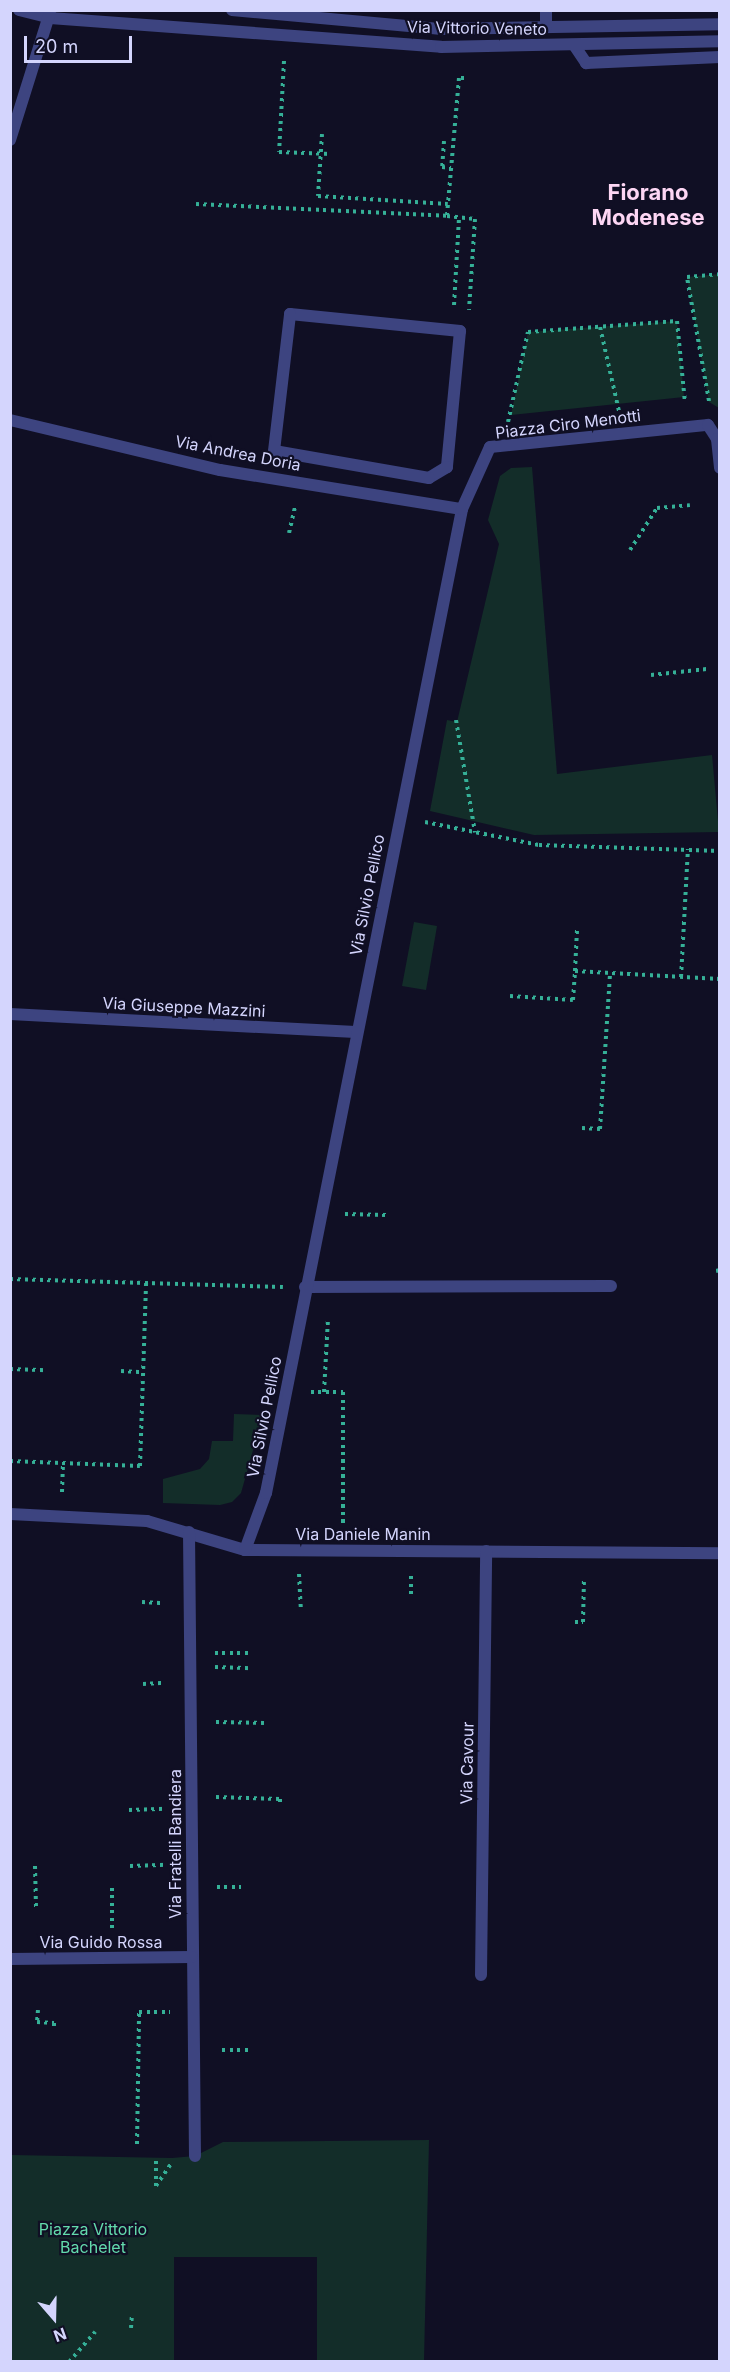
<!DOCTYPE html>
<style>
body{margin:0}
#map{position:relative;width:730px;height:2372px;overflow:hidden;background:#100f24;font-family:Inter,sans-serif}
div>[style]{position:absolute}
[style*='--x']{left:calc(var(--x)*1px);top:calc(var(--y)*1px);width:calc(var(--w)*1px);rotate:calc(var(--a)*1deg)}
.green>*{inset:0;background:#132d29}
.path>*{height:4px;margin-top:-2px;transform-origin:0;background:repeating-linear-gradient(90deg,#35b097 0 3px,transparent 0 7.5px)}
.lane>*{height:12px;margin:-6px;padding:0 6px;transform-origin:6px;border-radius:6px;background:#3d4480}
.street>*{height:12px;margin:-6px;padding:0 6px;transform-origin:6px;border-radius:6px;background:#3d4480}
span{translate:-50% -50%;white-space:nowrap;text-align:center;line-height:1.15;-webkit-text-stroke:4.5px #100f24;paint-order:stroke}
.street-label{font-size:16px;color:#d4d5fd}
.park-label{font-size:16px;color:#63daac}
.district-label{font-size:22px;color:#fdd6f4;font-weight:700}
.frame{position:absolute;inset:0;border:12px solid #d4d5fd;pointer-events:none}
.north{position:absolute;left:24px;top:2288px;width:60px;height:60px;-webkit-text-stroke:4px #100f24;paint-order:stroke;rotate:160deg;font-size:16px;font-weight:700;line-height:24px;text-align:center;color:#d4d5fd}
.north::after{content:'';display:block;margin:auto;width:21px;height:27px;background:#d4d5fd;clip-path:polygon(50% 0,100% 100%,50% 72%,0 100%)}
.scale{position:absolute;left:24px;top:36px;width:108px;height:27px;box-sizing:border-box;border:3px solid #d4d5fd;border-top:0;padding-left:8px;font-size:18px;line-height:21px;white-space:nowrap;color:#d4d5fd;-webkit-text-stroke:4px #100f24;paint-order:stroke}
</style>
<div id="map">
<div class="green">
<div style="clip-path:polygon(719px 274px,720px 274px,719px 408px,709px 402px,687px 277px)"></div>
<div style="clip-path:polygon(677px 321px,684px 397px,511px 415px,528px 332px)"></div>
<div style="clip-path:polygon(532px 467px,557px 774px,712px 755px,719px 832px,534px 835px,430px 811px,447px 720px,457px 722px,499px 544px,488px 520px,500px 476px,511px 468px)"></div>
<div style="clip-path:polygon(414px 922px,437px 926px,426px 990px,402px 986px)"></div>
<div style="clip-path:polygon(234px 1414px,263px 1415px,241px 1493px,232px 1502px,220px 1505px,163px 1503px,163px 1479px,200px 1469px,209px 1459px,212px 1441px,233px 1441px)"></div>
<div style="clip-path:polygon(429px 2140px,424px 2361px,317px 2361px,317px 2257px,174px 2257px,174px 2361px,11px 2362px,11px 2155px,172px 2158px,195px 2156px,223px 2142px)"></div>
</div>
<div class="path">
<div style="--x:284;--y:61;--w:91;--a:93.1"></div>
<div style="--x:279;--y:152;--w:52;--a:2.2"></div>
<div style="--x:464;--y:78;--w:5;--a:180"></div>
<div style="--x:459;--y:78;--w:139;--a:95"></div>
<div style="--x:447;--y:216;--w:28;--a:6"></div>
<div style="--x:475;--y:219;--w:91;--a:93.8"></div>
<div style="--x:322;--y:134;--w:62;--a:93.7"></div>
<div style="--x:318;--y:196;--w:130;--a:3.5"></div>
<div style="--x:444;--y:141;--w:26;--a:94"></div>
<div style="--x:442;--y:167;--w:9;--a:6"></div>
<div style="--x:196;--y:204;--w:251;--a:2.7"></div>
<div style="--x:454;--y:305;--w:88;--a:-86.7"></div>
<div style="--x:600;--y:327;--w:86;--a:77.3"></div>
<div style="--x:709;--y:401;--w:126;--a:-100.1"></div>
<div style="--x:687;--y:277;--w:33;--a:-5"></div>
<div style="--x:508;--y:422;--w:92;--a:-77.5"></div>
<div style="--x:528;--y:332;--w:149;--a:-4.2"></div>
<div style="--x:677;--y:321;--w:81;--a:84.4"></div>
<div style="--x:289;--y:533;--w:26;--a:-77"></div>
<div style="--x:630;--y:550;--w:50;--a:-57.3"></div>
<div style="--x:657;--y:508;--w:33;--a:-5"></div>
<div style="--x:651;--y:675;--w:56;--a:-6.1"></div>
<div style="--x:456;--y:720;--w:114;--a:80.4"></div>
<div style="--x:425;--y:822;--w:116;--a:11.4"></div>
<div style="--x:539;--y:845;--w:181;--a:1.9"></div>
<div style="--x:575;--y:971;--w:41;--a:-87.2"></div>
<div style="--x:681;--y:977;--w:128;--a:-86.9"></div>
<div style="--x:510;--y:996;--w:63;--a:3.6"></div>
<div style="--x:573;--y:1000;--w:29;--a:-86"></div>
<div style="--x:575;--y:971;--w:145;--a:3.2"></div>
<div style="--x:582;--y:1128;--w:18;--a:3"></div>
<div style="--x:600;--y:1129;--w:156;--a:-86.3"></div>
<div style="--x:345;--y:1214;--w:41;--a:1.4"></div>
<div style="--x:716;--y:1271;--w:4;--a:-14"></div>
<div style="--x:10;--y:1279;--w:273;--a:1.7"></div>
<div style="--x:10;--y:1369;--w:37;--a:2"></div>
<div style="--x:121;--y:1371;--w:22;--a:3"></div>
<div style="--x:311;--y:1392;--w:32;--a:0"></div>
<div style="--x:343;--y:1392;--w:135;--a:90"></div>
<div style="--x:324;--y:1392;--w:74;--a:-86.9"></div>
<div style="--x:10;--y:1461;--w:130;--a:2.2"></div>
<div style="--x:140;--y:1466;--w:183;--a:-88.1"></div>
<div style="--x:62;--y:1492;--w:29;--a:-88"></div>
<div style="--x:299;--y:1574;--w:35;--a:87"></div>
<div style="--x:411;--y:1576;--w:19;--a:90"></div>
<div style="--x:142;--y:1602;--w:22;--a:3"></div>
<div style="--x:575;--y:1622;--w:8;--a:0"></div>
<div style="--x:583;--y:1622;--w:45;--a:-88.7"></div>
<div style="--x:215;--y:1653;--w:37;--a:0"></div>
<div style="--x:215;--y:1667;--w:37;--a:2"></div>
<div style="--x:143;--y:1684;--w:22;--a:-3"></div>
<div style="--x:216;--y:1722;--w:48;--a:1.2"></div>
<div style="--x:216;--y:1797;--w:64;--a:1.8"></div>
<div style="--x:280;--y:1799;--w:4;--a:90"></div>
<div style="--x:129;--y:1810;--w:37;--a:-2"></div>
<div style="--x:35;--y:1866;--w:41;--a:88.6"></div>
<div style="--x:130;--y:1866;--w:37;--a:-2"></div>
<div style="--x:217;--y:1887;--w:24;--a:0"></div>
<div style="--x:112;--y:1888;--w:45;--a:90"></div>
<div style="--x:38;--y:2010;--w:12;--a:95"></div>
<div style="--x:37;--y:2022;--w:17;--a:3"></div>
<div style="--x:54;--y:2023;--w:7;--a:90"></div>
<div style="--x:222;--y:2050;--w:27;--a:0"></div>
<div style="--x:137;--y:2144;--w:132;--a:-89.1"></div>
<div style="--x:139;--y:2012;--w:31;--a:0"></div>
<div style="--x:156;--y:2186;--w:27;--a:-56"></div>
<div style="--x:156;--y:2186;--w:30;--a:-90"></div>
<div style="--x:131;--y:2328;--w:13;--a:-86"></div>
<div style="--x:69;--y:2362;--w:40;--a:-49"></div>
</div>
<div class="lane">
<div style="--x:232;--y:10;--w:211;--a:5.2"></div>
<div style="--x:442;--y:29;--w:278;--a:-1"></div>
<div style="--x:574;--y:45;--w:22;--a:56"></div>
<div style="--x:586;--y:63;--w:134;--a:-2.6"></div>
</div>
<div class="street">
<div style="--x:19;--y:10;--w:32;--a:14"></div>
<div style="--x:50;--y:18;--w:392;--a:4.2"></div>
<div style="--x:441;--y:47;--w:279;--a:-1.2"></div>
<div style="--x:546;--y:27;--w:17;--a:-90"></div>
<div style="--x:10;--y:140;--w:134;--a:-72.6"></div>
<div style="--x:290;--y:314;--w:171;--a:5.7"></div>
<div style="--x:460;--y:331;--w:137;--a:95.5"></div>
<div style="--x:447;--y:467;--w:21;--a:149"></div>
<div style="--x:429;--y:478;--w:157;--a:-170.1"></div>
<div style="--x:274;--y:451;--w:138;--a:-83.3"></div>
<div style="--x:10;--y:420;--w:216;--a:13.4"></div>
<div style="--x:220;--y:470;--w:245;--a:9.2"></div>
<div style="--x:10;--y:1014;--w:346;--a:3"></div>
<div style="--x:305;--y:1287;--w:306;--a:-0.2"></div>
<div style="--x:10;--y:1514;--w:137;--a:2.9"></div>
<div style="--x:147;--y:1521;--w:102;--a:16.5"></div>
<div style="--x:245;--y:1550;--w:475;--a:0.4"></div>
<div style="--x:189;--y:1532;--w:624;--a:89.45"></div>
<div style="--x:245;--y:1550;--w:61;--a:-69.8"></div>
<div style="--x:266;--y:1493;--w:1003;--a:-78.73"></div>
<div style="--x:462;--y:509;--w:68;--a:-65.7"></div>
<div style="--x:490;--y:447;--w:219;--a:-5.8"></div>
<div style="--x:708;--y:425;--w:17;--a:57"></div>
<div style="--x:717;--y:439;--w:29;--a:84"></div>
<div style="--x:10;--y:1959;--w:182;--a:-0.6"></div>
<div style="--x:481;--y:1975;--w:424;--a:-89.3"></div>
</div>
<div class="street-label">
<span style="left:477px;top:28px;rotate:1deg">Via Vittorio Veneto</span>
<span style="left:568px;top:424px;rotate:-7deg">Piazza Ciro Menotti</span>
<span style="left:238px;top:453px;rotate:11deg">Via Andrea Doria</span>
<span style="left:367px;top:895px;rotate:-79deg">Via Silvio Pellico</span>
<span style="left:184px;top:1007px;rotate:3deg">Via Giuseppe Mazzini</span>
<span style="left:264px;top:1417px;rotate:-79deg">Via Silvio Pellico</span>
<span style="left:363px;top:1534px">Via Daniele Manin</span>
<span style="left:467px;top:1763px;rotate:-89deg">Via Cavour</span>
<span style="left:175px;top:1844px;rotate:-90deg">Via Fratelli Bandiera</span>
<span style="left:101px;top:1942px">Via Guido Rossa</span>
</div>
<div class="park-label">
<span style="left:93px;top:2238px">Piazza Vittorio<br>Bachelet</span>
</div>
<div class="district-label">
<span style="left:648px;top:205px">Fiorano<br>Modenese</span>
</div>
<div class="frame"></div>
<div class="north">N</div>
<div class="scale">20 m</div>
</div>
